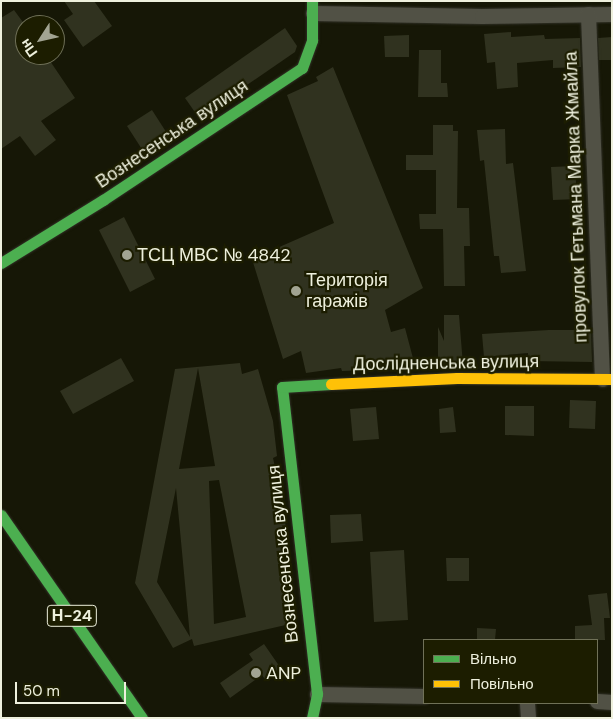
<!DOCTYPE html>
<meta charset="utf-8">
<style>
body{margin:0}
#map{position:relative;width:613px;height:719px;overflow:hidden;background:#161706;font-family:"DM Sans",sans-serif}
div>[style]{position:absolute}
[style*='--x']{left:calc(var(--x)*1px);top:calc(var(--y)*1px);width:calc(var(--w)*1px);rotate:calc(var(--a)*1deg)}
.building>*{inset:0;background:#30321f}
.roads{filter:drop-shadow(0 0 1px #313127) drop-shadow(0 0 1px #313127)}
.street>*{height:15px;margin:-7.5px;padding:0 7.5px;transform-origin:7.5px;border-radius:7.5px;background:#515145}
.fast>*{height:11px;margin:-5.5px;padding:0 5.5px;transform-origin:5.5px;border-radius:5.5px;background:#4caf50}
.slow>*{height:11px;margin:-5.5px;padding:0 5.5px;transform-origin:5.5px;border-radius:5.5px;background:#ffc107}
.dots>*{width:14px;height:14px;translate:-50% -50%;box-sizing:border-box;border:2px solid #1c1d00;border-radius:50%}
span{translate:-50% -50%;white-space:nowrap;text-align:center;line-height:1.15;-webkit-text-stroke:4.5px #1c1d00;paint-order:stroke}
.shield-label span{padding:1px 4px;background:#1c1d00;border:1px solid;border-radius:4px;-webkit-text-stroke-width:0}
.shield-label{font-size:16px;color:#eef0dd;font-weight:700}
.street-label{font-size:18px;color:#eef0dd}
.poi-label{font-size:18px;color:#eef0dd}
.left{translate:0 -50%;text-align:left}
.frame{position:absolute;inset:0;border:2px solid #eef0dd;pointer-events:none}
.legend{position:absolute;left:423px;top:639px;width:175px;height:65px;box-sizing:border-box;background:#1c1d00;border:1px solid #707158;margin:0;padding:6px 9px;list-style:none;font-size:15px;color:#eef0dd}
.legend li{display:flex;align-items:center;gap:10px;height:25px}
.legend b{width:25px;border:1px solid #707158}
.north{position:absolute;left:15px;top:15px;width:50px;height:50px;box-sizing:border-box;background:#1c1d00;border:1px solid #707158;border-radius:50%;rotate:235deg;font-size:14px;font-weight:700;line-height:20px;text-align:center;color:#eef0dd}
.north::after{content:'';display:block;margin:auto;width:18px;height:22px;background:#a2a492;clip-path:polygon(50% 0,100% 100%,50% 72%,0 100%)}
.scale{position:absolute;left:15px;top:682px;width:111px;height:22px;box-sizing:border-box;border:2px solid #eef0dd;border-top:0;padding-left:6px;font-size:15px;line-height:18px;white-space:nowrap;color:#eef0dd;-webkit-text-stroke:4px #1c1d00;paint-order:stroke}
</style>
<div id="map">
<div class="building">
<div style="clip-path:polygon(64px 1px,94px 1px,112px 26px,83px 47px,64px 20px,73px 14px)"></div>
<div style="clip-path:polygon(14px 10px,25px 25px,25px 55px,46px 55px,75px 98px,41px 121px,56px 140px,35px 156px,20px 136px,1px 149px,1px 18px)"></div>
<div style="clip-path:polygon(285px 28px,297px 46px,295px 52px,199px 118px,185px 98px)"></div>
<div style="clip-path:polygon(511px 32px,511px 37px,544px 35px,545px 39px,580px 38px,581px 67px,553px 68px,553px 60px,517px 63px,518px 87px,497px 89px,495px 62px,487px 63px,484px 34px)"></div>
<div style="clip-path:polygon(409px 35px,409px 57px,385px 57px,384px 36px)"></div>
<div style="clip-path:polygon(612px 37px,612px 60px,599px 60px,598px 38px)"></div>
<div style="clip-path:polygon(419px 50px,441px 50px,441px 83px,447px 83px,448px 97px,418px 97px)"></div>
<div style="clip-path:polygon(333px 67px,423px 288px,385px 310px,391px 332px,405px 328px,414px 362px,369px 370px,342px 371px,341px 368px,306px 373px,301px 351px,283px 359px,252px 259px,334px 223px,287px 95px,318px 81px,316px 77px)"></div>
<div style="clip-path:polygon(152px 110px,170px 138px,145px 154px,127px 126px)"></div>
<div style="clip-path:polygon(433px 125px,453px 125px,453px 131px,458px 131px,457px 208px,469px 208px,470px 246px,464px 246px,465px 286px,444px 286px,443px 229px,420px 229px,419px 214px,436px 214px,436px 170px,406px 170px,406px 155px,433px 155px)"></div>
<div style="clip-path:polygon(505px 129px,506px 164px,513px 163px,526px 271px,501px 273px,499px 256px,494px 256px,484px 160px,480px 161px,477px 130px)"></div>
<div style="clip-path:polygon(575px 166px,577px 199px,553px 200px,551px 167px)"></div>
<div style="clip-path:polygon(124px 217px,155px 279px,130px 292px,99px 230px)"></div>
<div style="clip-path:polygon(444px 315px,459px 315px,463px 365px,438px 365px,438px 327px,444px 341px)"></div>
<div style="clip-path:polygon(549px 330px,591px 330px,592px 362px,528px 361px,528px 353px,484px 357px,482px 334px)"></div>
<div style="clip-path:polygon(121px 358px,134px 381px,73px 414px,60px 391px)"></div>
<div style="clip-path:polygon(evenodd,240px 363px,242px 374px,258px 369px,273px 421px,277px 456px,273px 458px,283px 502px,294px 605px,287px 608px,290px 624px,194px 646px,192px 639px,173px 648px,135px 583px,175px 369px,240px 363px,198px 368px,215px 466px,179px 469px,198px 368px,240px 363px,219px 480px,246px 617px,214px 624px,209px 481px,219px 480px,240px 363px,176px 488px,190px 637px,157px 582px,176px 488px)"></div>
<div style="clip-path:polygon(570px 400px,596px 401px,595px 429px,569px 428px)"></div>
<div style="clip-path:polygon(505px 406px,534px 406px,534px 436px,505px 435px)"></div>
<div style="clip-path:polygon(376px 407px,379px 439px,353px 441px,350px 409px)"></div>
<div style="clip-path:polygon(453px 407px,456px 432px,440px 433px,439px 409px)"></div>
<div style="clip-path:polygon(361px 514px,363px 541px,331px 543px,330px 515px)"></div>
<div style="clip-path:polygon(404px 550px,408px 620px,374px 622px,370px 552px)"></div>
<div style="clip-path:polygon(446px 558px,469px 558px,469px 581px,447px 581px)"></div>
<div style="clip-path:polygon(607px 593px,610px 618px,604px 618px,605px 640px,575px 640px,575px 626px,592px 625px,588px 595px)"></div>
<div style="clip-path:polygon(477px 628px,496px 629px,495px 640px,477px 640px)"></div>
<div style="clip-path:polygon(264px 644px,282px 670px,266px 681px,262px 675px,230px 698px,220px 683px,253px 660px,249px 654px)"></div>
</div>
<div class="roads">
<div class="street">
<div style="--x:313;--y:13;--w:169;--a:1"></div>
<div style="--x:482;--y:16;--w:130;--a:-0.9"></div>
<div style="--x:588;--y:14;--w:365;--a:87.8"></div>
<div style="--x:317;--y:694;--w:107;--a:1.1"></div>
<div style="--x:597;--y:701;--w:15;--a:4"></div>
<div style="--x:527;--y:703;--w:15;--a:86"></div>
</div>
<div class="fast">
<div style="--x:1;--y:263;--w:120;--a:-31.7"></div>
<div style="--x:103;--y:200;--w:239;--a:-33.6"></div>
<div style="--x:302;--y:68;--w:30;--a:-70"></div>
<div style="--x:312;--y:40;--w:39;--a:-90"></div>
<div style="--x:1;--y:515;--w:247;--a:55.2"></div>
<div style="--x:312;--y:718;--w:25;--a:-78"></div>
<div style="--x:317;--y:694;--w:309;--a:-96.5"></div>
<div style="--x:282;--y:387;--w:49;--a:-3.5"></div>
</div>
<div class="slow">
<div style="--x:331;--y:384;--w:126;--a:-2.7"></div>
<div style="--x:457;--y:378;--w:155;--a:0.4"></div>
</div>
</div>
<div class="dots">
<div style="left:127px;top:255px;background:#a2a492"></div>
<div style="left:296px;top:291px;background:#a2a492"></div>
<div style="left:256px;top:673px;background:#a2a492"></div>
</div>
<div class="shield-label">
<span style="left:72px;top:616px">Н-24</span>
</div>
<div class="street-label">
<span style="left:172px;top:134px;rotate:-34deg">Вознесенська вулиця</span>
<span style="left:576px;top:197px;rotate:-92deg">провулок Гетьмана Марка Жмайла</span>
<span style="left:446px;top:363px;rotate:-1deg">Дослідненська вулиця</span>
<span style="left:283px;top:554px;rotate:-96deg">Вознесенська вулиця</span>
</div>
<div class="poi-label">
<span class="left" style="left:137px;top:255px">ТСЦ МВС № 4842</span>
<span class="left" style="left:306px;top:291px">Територія<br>гаражів</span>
<span class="left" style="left:266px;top:673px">ANP</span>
</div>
<div class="frame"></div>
<ul class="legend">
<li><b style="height:6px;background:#4caf50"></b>Вільно</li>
<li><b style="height:6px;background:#ffc107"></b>Повільно</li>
</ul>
<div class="north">Пн</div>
<div class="scale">50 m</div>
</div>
